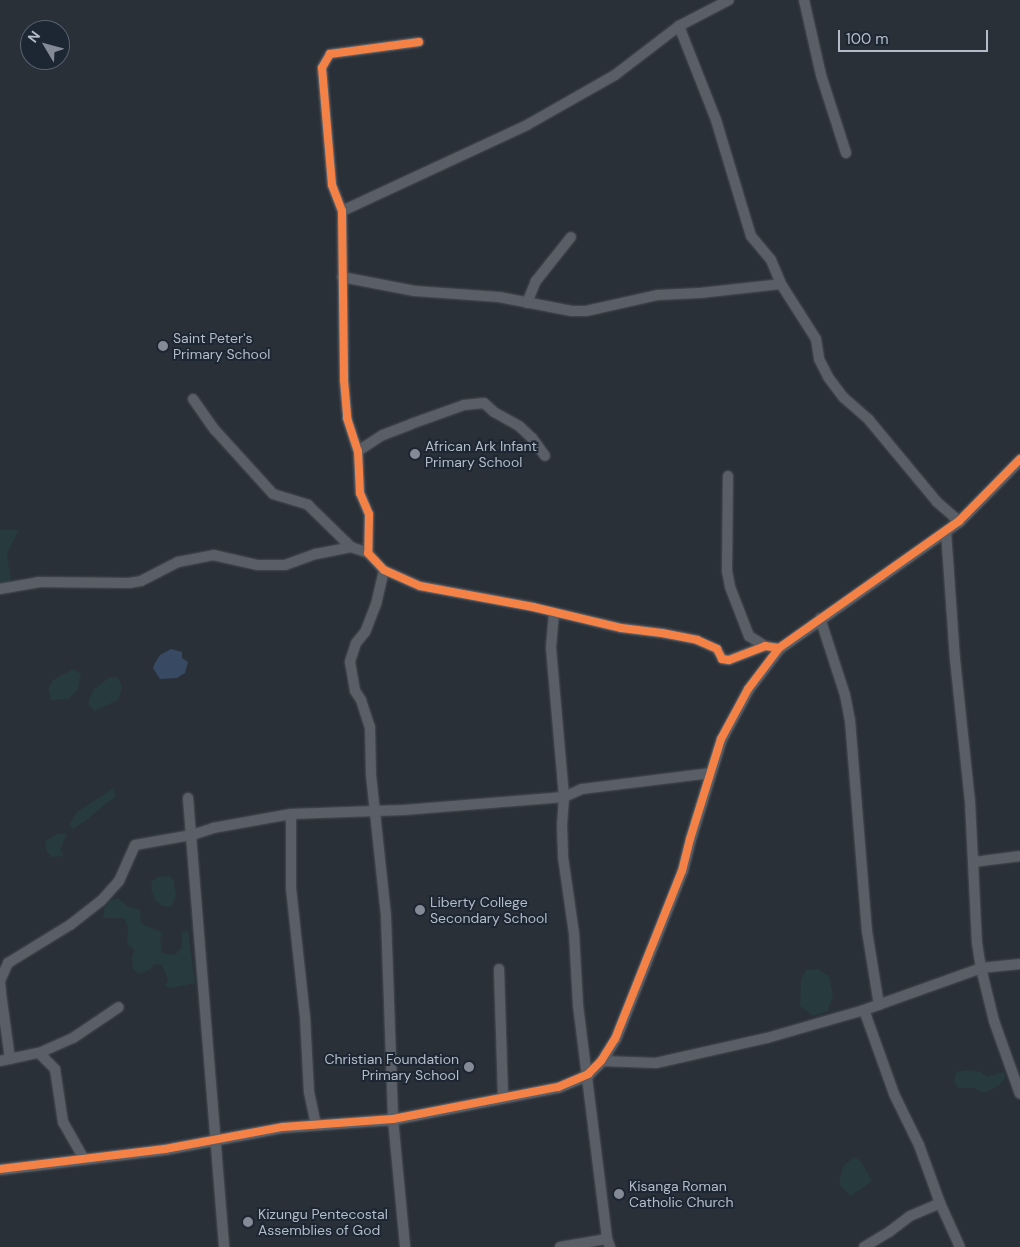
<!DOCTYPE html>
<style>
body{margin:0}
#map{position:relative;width:1020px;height:1247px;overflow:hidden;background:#2a3038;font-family:"DM Sans",sans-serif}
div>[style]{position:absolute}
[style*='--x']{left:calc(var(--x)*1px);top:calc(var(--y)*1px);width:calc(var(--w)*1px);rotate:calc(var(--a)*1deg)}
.green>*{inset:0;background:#273a3e}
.water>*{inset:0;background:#384963}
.roads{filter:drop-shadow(0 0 1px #484c53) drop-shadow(0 0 1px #484c53)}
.minor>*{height:10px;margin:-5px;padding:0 5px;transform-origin:5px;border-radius:5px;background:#5a5e66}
.tertiary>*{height:11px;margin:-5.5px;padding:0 5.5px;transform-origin:5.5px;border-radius:5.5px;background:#5a5e66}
.cycleway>*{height:8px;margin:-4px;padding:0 4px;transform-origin:4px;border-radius:4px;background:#f48246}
.dots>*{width:14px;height:14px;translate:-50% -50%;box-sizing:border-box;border:2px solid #1d2633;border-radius:50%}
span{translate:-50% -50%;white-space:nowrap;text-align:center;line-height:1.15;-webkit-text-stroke:4px #1d2633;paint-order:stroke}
.poi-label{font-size:14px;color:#b4bcc9}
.left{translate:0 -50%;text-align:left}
.right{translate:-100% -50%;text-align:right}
.north{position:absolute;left:20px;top:20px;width:50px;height:50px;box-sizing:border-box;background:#1d2633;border:1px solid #59626f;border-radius:50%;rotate:307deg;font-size:14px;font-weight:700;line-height:20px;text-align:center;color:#b4bcc9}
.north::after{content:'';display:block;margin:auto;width:18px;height:22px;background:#848b96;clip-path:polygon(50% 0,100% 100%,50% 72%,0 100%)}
.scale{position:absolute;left:838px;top:30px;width:150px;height:22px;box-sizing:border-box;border:2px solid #b4bcc9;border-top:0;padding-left:6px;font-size:15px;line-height:18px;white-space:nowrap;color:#b4bcc9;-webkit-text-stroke:4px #1d2633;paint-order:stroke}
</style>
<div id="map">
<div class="green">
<div style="clip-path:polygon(0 530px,19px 530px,7px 553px,11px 581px,3px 588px,0 586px)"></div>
<div style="clip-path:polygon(73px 669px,81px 674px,78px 689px,68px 699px,51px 700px,48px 689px,53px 680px)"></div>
<div style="clip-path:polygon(110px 677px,117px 677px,120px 681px,122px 689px,118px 700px,95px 711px,88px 704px,93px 690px)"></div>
<div style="clip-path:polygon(113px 788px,116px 796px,85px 821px,73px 829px,69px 825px,77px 812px)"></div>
<div style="clip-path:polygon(67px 833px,60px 851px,64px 856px,52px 857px,47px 853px,45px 841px,57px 834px)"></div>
<div style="clip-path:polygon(169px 876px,174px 881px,176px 896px,171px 907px,162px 906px,156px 901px,151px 889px,152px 881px,157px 877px)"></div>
<div style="clip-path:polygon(118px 898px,127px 906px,140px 910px,141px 924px,162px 932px,160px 938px,162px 953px,175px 955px,182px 947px,182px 932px,188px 931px,195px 983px,171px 988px,165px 986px,168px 980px,162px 965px,155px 964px,149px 970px,139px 974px,133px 969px,132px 956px,135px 950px,127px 944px,128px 927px,124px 918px,104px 918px,104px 909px,110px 901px)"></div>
<div style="clip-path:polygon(817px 969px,829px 976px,833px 994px,828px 1011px,813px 1016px,800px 1006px,801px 980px,806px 970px)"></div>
<div style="clip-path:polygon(968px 1070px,981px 1072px,987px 1077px,1004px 1072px,1005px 1079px,998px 1086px,984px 1093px,974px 1088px,958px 1088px,954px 1082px,956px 1072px)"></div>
<div style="clip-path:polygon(854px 1157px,860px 1160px,872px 1181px,851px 1196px,839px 1184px,843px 1166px)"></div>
</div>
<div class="water">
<div style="clip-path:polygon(171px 649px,182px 652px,182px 658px,188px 662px,185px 673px,177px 678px,160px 679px,153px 668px,155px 663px,160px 655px)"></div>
</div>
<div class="roads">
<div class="minor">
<div style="--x:804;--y:0;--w:77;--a:77.2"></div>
<div style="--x:821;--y:75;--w:82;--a:72.2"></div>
<div style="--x:679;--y:26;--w:101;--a:68.5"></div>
<div style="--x:716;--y:120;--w:121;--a:73.2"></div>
<div style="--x:751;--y:236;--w:31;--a:50"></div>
<div style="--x:771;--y:260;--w:26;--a:67"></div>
<div style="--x:781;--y:284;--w:65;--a:57.5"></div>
<div style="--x:816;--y:339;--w:20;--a:81"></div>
<div style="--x:819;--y:359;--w:20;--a:63"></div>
<div style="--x:828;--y:377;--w:25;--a:53"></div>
<div style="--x:843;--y:397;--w:35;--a:41"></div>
<div style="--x:869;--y:420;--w:107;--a:50.3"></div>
<div style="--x:937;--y:502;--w:29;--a:41"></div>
<div style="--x:419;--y:42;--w:90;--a:172.3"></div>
<div style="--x:330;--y:54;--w:16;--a:120"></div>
<div style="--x:322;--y:68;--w:117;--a:85.1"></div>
<div style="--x:332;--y:185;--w:28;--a:69"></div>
<div style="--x:342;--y:211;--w:169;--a:89.3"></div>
<div style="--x:344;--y:380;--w:38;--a:85"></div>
<div style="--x:347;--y:418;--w:35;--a:72"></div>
<div style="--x:358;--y:451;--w:42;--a:87.3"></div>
<div style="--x:360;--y:493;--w:23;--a:67"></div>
<div style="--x:369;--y:514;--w:39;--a:91"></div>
<div style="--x:368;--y:553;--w:23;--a:47"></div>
<div style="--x:384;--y:570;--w:39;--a:24"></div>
<div style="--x:420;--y:586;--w:115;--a:10.5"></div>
<div style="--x:533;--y:607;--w:90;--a:13.4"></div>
<div style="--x:621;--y:628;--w:41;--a:7"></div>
<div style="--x:662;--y:633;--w:36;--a:11"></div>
<div style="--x:697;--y:640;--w:22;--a:24"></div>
<div style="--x:717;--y:649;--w:11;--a:63"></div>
<div style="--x:722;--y:659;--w:7;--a:8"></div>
<div style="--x:729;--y:660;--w:39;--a:-21"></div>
<div style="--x:765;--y:646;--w:14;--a:8"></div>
<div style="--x:342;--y:211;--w:204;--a:-24.9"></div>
<div style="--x:527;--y:125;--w:101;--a:-29.6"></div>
<div style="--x:615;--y:75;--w:81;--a:-37.4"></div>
<div style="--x:679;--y:26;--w:56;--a:-27.5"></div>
<div style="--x:342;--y:277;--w:74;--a:10.9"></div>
<div style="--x:415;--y:291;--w:84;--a:4.1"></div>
<div style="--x:499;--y:297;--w:74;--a:10.9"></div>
<div style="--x:572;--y:311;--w:14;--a:0"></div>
<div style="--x:586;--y:311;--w:74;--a:-12.5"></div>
<div style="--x:658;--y:295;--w:42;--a:-2.7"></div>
<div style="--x:700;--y:293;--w:81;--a:-6.3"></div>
<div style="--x:527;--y:303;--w:24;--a:-68"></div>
<div style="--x:536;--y:281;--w:56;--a:-51.5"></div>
<div style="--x:193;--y:399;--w:38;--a:55"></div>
<div style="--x:215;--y:430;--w:86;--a:47.8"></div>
<div style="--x:273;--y:494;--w:37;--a:17"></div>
<div style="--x:308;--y:505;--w:60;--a:44.3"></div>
<div style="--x:358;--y:451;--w:30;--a:-33"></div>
<div style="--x:383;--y:435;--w:30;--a:-21"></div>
<div style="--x:411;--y:424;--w:56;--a:-19.7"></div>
<div style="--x:464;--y:405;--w:20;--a:-6"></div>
<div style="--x:484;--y:403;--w:13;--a:42"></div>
<div style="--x:494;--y:412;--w:29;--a:29"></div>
<div style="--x:519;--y:426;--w:18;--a:43"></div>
<div style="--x:532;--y:438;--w:22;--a:54"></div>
<div style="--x:728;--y:476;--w:95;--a:90.6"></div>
<div style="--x:727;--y:571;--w:16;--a:79"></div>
<div style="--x:730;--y:587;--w:53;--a:68.8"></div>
<div style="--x:749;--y:636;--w:19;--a:32"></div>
<div style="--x:946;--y:531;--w:128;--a:86"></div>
<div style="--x:955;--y:659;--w:143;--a:84"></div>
<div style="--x:970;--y:801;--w:142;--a:87.2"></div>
<div style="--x:977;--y:943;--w:25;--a:81"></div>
<div style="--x:981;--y:968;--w:55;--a:76.2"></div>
<div style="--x:994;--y:1021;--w:77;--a:70.4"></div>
<div style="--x:384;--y:570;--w:35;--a:103"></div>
<div style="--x:376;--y:604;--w:30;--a:111"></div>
<div style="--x:365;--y:632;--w:14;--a:129"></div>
<div style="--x:356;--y:643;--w:20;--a:108"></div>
<div style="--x:350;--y:662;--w:29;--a:80"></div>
<div style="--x:355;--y:691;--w:11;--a:56"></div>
<div style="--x:361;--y:700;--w:28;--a:72"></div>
<div style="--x:370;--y:727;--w:48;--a:88.8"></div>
<div style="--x:371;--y:775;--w:142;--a:83.9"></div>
<div style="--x:386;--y:916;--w:203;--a:88"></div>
<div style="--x:393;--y:1119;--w:129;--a:84.6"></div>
<div style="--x:0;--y:589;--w:39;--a:-10"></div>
<div style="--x:38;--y:582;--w:91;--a:0.6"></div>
<div style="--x:129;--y:583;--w:12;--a:-9"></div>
<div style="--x:141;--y:581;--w:42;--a:-27.2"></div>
<div style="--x:178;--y:562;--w:36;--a:-11"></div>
<div style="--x:213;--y:555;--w:45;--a:12.8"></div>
<div style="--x:257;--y:565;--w:28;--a:0"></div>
<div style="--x:285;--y:565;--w:33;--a:-20"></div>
<div style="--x:316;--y:554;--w:36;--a:-11"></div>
<div style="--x:351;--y:547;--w:18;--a:19"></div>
<div style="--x:554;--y:613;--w:35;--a:95"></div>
<div style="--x:551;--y:648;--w:150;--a:85"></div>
<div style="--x:564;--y:797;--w:28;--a:94"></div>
<div style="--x:562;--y:825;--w:32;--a:88"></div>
<div style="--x:563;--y:857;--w:77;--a:81.8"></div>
<div style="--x:574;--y:933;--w:72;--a:86.8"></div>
<div style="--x:578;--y:1005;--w:236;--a:82.9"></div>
<div style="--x:607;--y:1239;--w:9;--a:69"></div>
<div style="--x:820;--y:618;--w:81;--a:72"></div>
<div style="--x:845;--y:695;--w:25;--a:79"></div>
<div style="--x:850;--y:720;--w:212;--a:85.4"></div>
<div style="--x:867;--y:931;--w:75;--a:80.8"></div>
<div style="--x:188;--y:798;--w:450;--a:85.4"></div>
<div style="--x:291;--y:814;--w:74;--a:90"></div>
<div style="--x:291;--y:888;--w:129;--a:83.8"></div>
<div style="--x:305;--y:1016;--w:76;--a:87"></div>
<div style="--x:309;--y:1092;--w:33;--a:78"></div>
<div style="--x:974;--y:862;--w:46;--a:-7.4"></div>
<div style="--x:499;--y:969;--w:128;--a:88.2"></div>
<div style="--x:864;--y:1010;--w:89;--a:70.3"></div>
<div style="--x:894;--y:1094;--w:57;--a:63.9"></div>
<div style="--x:919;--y:1145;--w:62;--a:70.1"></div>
<div style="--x:940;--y:1203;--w:48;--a:65.6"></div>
<div style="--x:39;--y:1053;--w:23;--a:45"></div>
<div style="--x:55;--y:1069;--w:54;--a:81.4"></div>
<div style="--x:63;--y:1122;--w:43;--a:60.4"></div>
<div style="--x:10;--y:1059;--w:67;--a:-97.8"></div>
<div style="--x:1;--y:993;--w:12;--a:-95"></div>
<div style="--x:0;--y:981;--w:20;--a:-66"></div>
<div style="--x:8;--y:963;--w:73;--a:-31.5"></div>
<div style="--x:70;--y:925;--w:39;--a:-38"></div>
<div style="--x:101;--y:901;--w:27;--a:-48"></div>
<div style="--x:119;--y:881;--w:39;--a:-66"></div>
<div style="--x:135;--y:845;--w:58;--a:-10"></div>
<div style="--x:192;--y:835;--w:22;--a:-18"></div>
<div style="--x:213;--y:828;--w:79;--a:-10.2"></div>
<div style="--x:291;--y:814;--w:113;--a:-2"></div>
<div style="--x:404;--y:810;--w:161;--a:-4.6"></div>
<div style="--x:564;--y:797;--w:20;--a:-24"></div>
<div style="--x:582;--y:789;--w:129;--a:-7.1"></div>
<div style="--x:0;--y:1061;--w:40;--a:-12"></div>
<div style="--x:39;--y:1053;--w:37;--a:-24"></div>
<div style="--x:73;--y:1038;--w:55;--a:-34"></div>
<div style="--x:601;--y:1061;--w:55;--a:2.1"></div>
<div style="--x:656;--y:1063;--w:114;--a:-12.7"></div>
<div style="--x:767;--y:1038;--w:101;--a:-16.1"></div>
<div style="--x:864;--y:1010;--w:124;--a:-19.7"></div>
<div style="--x:981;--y:968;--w:39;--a:-6"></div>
<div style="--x:560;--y:1247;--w:48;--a:-9.7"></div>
<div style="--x:864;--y:1247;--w:29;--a:-31"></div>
<div style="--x:889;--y:1232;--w:26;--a:-37"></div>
<div style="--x:910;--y:1216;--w:33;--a:-23"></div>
</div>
<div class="tertiary">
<div style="--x:0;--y:1169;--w:166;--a:-6.9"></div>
<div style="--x:165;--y:1149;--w:120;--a:-10.6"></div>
<div style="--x:283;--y:1127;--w:110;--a:-4.2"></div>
<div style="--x:393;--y:1119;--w:168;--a:-11"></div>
<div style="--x:558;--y:1087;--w:33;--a:-23"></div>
<div style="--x:588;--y:1074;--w:18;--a:-45"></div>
<div style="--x:601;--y:1061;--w:26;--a:-58"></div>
<div style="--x:615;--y:1039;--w:181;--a:-68.3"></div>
<div style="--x:682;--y:871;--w:33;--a:-76"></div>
<div style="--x:690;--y:839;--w:105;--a:-72.8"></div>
<div style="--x:721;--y:739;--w:57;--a:-61.6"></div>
<div style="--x:748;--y:689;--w:51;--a:-52.9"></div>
<div style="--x:779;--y:648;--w:220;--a:-35.2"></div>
<div style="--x:959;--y:521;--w:87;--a:-45.5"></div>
</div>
</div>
<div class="cycleway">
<div style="--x:419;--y:42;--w:90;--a:172.3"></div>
<div style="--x:330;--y:54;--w:16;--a:120"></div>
<div style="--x:322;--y:68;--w:117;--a:85.1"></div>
<div style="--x:332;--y:185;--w:28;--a:69"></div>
<div style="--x:342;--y:211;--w:169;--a:89.3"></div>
<div style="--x:344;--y:380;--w:38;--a:85"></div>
<div style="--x:347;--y:418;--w:35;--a:72"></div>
<div style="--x:358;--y:451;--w:42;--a:87.3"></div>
<div style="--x:360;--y:493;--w:23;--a:67"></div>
<div style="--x:369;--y:514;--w:39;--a:91"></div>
<div style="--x:368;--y:553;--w:23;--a:47"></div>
<div style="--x:384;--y:570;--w:39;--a:24"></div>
<div style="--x:420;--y:586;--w:115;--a:10.5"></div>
<div style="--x:533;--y:607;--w:90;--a:13.4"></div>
<div style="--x:621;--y:628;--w:41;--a:7"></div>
<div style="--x:662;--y:633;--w:36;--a:11"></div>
<div style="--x:697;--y:640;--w:22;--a:24"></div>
<div style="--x:717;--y:649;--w:11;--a:63"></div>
<div style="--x:722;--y:659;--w:7;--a:8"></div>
<div style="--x:729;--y:660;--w:39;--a:-21"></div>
<div style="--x:765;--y:646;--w:14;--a:8"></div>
<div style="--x:0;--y:1169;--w:166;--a:-6.9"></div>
<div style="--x:165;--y:1149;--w:120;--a:-10.6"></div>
<div style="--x:283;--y:1127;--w:110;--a:-4.2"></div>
<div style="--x:393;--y:1119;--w:168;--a:-11"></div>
<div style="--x:558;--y:1087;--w:33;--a:-23"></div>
<div style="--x:588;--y:1074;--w:18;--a:-45"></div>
<div style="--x:601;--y:1061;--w:26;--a:-58"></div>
<div style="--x:615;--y:1039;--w:181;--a:-68.3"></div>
<div style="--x:682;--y:871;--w:33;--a:-76"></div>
<div style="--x:690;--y:839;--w:105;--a:-72.8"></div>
<div style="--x:721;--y:739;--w:57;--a:-61.6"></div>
<div style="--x:748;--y:689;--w:51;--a:-52.9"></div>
<div style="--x:779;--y:648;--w:220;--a:-35.2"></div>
<div style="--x:959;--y:521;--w:87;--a:-45.5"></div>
</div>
<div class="dots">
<div style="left:163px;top:346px;background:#848b96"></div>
<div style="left:415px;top:454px;background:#848b96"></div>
<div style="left:420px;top:910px;background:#848b96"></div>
<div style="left:469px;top:1067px;background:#848b96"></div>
<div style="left:619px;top:1194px;background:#848b96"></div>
<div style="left:248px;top:1222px;background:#848b96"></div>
</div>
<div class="poi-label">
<span class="left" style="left:173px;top:346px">Saint Peter's<br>Primary School</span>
<span class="left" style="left:425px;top:454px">African Ark Infant<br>Primary School</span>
<span class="left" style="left:430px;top:910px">Liberty College<br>Secondary School</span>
<span class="right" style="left:459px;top:1067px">Christian Foundation<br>Primary School</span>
<span class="left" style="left:629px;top:1194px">Kisanga Roman<br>Catholic Church</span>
<span class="left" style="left:258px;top:1222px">Kizungu Pentecostal<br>Assemblies of God</span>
</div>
<div class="north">N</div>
<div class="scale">100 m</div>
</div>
